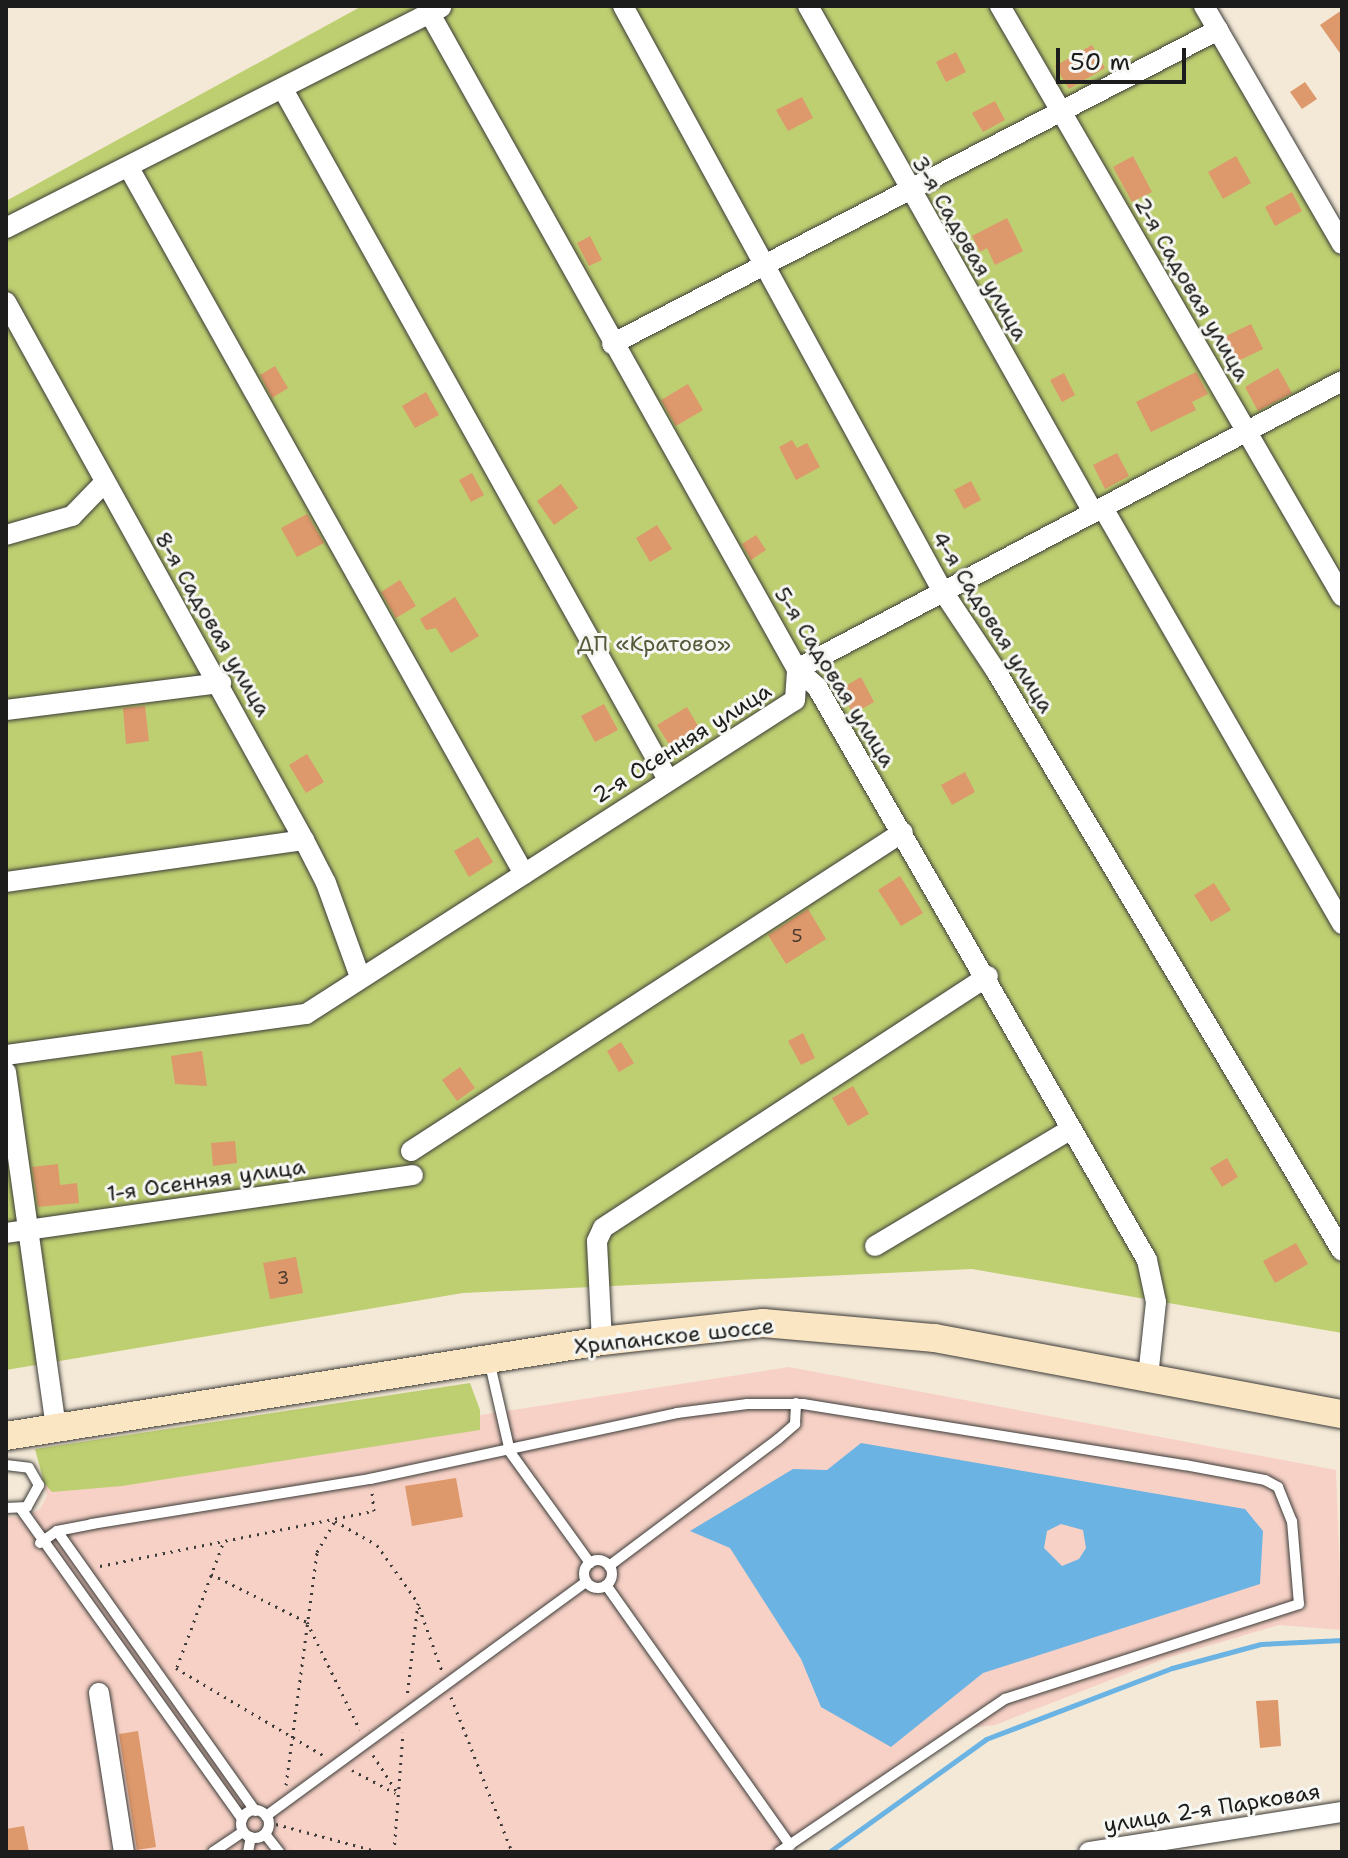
<!DOCTYPE html>
<meta charset="utf-8">
<style>
body{margin:0}
#map{position:relative;width:1348px;height:1858px;overflow:hidden;background:#f4e9d7;font-family:"Shantell Sans",sans-serif}
div>[style]{position:absolute}
[style*='--x']{left:calc(var(--x)*1px);top:calc(var(--y)*1px);width:calc(var(--w)*1px);rotate:calc(var(--a)*1deg)}
.built>*{inset:0;background:#f7d1c6}
.green>*{inset:0;background:#becf71}
.water>*{inset:0;background:#6bb3e3}
.stream>*{height:5px;margin:-2.5px;padding:0 2.5px;transform-origin:2.5px;border-radius:2.5px;background:#6bb3e3}
.building>*{inset:0;background:#dd986b}
.path>*{height:3px;margin-top:-1.5px;transform-origin:0;background:repeating-linear-gradient(90deg,#3c3b38 0 2px,transparent 0 8px)}
.roads{filter:drop-shadow(0 0 2px #3c3b38) drop-shadow(0 0 2px #3c3b38)}
.service>*{height:10px;margin:-5px;padding:0 5px;transform-origin:5px;border-radius:5px;background:#fff}
.service>.ring{margin:-5px;padding:0;box-sizing:content-box;background:none;border:10px solid #fff;border-radius:50%}
.minor>*{height:20px;margin:-10px;padding:0 10px;transform-origin:10px;border-radius:10px;background:#fff}
.secondary>*{height:28px;margin:-14px;padding:0 14px;transform-origin:14px;border-radius:14px;background:#fbe6c4}
span{translate:-50% -50%;white-space:nowrap;text-align:center;line-height:1.15;-webkit-text-stroke:6px #f6f6f2;paint-order:stroke}
.number-label{font-size:18px;color:#4c3b30}
.number-label span{-webkit-text-stroke-width:0}
.street-label{font-size:22px;color:#1c1c1c}
.park-label{font-size:22px;color:#555b3a}
.frame{position:absolute;inset:0;border:8px solid #1c1c1c;pointer-events:none}
.scale{position:absolute;left:1056px;top:48px;width:130px;height:36px;box-sizing:border-box;border:4px solid #1c1c1c;border-top:0;padding-left:10px;font-size:24px;line-height:28px;white-space:nowrap;color:#1c1c1c;-webkit-text-stroke:6px #f6f6f2;paint-order:stroke}
</style>
<div id="map">
<div class="built">
<div style="clip-path:polygon(789px 1367px,1336px 1470px,1342px 1630px,1279px 1625px,1167px 1658px,995px 1725px,972px 1728px,790px 1852px,6px 1852px,6px 1516px,23px 1518px,40px 1509px,47px 1496px,44px 1483px)"></div>
</div>
<div class="green">
<div style="clip-path:polygon(362px 6px,1196px 6px,1342px 244px,1342px 1333px,972px 1269px,463px 1293px,6px 1370px,6px 201px)"></div>
<div style="clip-path:polygon(470px 1383px,480px 1410px,480px 1430px,122px 1486px,52px 1492px,44px 1483px,35px 1449px)"></div>
</div>
<div class="water">
<div style="clip-path:polygon(evenodd,861px 1443px,1245px 1509px,1263px 1531px,1260px 1584px,983px 1673px,891px 1747px,821px 1707px,801px 1659px,730px 1548px,690px 1531px,793px 1469px,827px 1470px,861px 1443px,1061px 1524px,1083px 1530px,1086px 1548px,1079px 1559px,1062px 1566px,1044px 1548px,1047px 1531px,1061px 1524px)"></div>
</div>
<div class="stream">
<div style="--x:829;--y:1852;--w:193;--a:-35.7"></div>
<div style="--x:986;--y:1739;--w:199;--a:-20.9"></div>
<div style="--x:1172;--y:1668;--w:92;--a:-15.1"></div>
<div style="--x:1261;--y:1644;--w:81;--a:-2.8"></div>
</div>
<div class="building">
<div style="clip-path:polygon(1342px 10px,1342px 56px,1320px 25px)"></div>
<div style="clip-path:polygon(1092px 45px,1105px 68px,1069px 89px,1055px 66px)"></div>
<div style="clip-path:polygon(956px 52px,966px 72px,946px 82px,936px 62px)"></div>
<div style="clip-path:polygon(1305px 82px,1317px 99px,1302px 109px,1290px 92px)"></div>
<div style="clip-path:polygon(802px 97px,813px 118px,788px 131px,776px 110px)"></div>
<div style="clip-path:polygon(995px 101px,1005px 120px,983px 132px,972px 113px)"></div>
<div style="clip-path:polygon(1133px 156px,1152px 192px,1132px 202px,1113px 167px)"></div>
<div style="clip-path:polygon(1236px 156px,1251px 183px,1223px 199px,1208px 172px)"></div>
<div style="clip-path:polygon(1292px 192px,1302px 211px,1275px 226px,1265px 207px)"></div>
<div style="clip-path:polygon(1007px 218px,1023px 251px,995px 265px,987px 248px,980px 252px,972px 236px)"></div>
<div style="clip-path:polygon(590px 236px,602px 260px,589px 266px,577px 243px)"></div>
<div style="clip-path:polygon(1251px 324px,1263px 349px,1234px 363px,1222px 338px)"></div>
<div style="clip-path:polygon(275px 366px,288px 388px,272px 398px,260px 375px)"></div>
<div style="clip-path:polygon(1278px 368px,1292px 393px,1258px 411px,1245px 387px)"></div>
<div style="clip-path:polygon(1196px 372px,1208px 394px,1192px 402px,1196px 410px,1151px 432px,1136px 402px)"></div>
<div style="clip-path:polygon(1064px 373px,1075px 395px,1062px 402px,1050px 380px)"></div>
<div style="clip-path:polygon(688px 384px,703px 410px,676px 426px,661px 400px)"></div>
<div style="clip-path:polygon(426px 392px,439px 415px,415px 428px,402px 406px)"></div>
<div style="clip-path:polygon(792px 440px,797px 448px,807px 443px,820px 467px,796px 480px,779px 447px)"></div>
<div style="clip-path:polygon(1117px 453px,1129px 476px,1105px 489px,1093px 465px)"></div>
<div style="clip-path:polygon(472px 473px,484px 495px,471px 502px,459px 480px)"></div>
<div style="clip-path:polygon(971px 481px,981px 500px,964px 509px,954px 490px)"></div>
<div style="clip-path:polygon(561px 484px,578px 508px,554px 525px,537px 501px)"></div>
<div style="clip-path:polygon(307px 514px,324px 543px,297px 557px,281px 528px)"></div>
<div style="clip-path:polygon(657px 525px,672px 549px,650px 562px,636px 538px)"></div>
<div style="clip-path:polygon(756px 535px,766px 550px,751px 560px,742px 544px)"></div>
<div style="clip-path:polygon(400px 580px,416px 606px,396px 618px,381px 592px)"></div>
<div style="clip-path:polygon(455px 597px,479px 636px,451px 653px,436px 628px,426px 630px,420px 619px)"></div>
<div style="clip-path:polygon(861px 677px,874px 702px,853px 714px,840px 689px)"></div>
<div style="clip-path:polygon(604px 704px,618px 730px,595px 742px,581px 716px)"></div>
<div style="clip-path:polygon(145px 706px,149px 741px,126px 744px,123px 708px)"></div>
<div style="clip-path:polygon(687px 707px,702px 733px,673px 751px,657px 725px)"></div>
<div style="clip-path:polygon(307px 754px,324px 782px,306px 793px,289px 765px)"></div>
<div style="clip-path:polygon(965px 772px,975px 792px,952px 805px,941px 785px)"></div>
<div style="clip-path:polygon(478px 837px,493px 862px,469px 877px,454px 851px)"></div>
<div style="clip-path:polygon(900px 876px,923px 913px,901px 926px,878px 890px)"></div>
<div style="clip-path:polygon(1214px 883px,1231px 910px,1211px 922px,1194px 895px)"></div>
<div style="clip-path:polygon(808px 909px,826px 939px,786px 964px,768px 935px)"></div>
<div style="clip-path:polygon(803px 1033px,815px 1058px,801px 1065px,788px 1041px)"></div>
<div style="clip-path:polygon(621px 1042px,634px 1063px,619px 1072px,607px 1051px)"></div>
<div style="clip-path:polygon(202px 1051px,207px 1086px,175px 1084px,171px 1056px)"></div>
<div style="clip-path:polygon(460px 1067px,475px 1088px,457px 1101px,442px 1080px)"></div>
<div style="clip-path:polygon(853px 1086px,869px 1114px,848px 1126px,832px 1098px)"></div>
<div style="clip-path:polygon(235px 1141px,237px 1163px,213px 1166px,211px 1143px)"></div>
<div style="clip-path:polygon(1227px 1158px,1238px 1177px,1222px 1187px,1210px 1168px)"></div>
<div style="clip-path:polygon(58px 1164px,60px 1185px,77px 1183px,79px 1203px,38px 1207px,32px 1167px)"></div>
<div style="clip-path:polygon(1296px 1243px,1308px 1264px,1275px 1283px,1263px 1261px)"></div>
<div style="clip-path:polygon(296px 1257px,303px 1293px,270px 1299px,263px 1263px)"></div>
<div style="clip-path:polygon(456px 1478px,463px 1517px,412px 1526px,405px 1486px)"></div>
<div style="clip-path:polygon(1278px 1700px,1281px 1746px,1260px 1748px,1256px 1701px)"></div>
<div style="clip-path:polygon(138px 1731px,156px 1847px,137px 1850px,119px 1734px)"></div>
<div style="clip-path:polygon(24px 1826px,29px 1852px,6px 1852px,6px 1829px)"></div>
</div>
<div class="path">
<div style="--x:100;--y:1566;--w:279;--a:-11.4"></div>
<div style="--x:374;--y:1511;--w:18;--a:-96"></div>
<div style="--x:211;--y:1574;--w:107;--a:26.6"></div>
<div style="--x:307;--y:1622;--w:120;--a:63.9"></div>
<div style="--x:419;--y:1607;--w:68;--a:70.2"></div>
<div style="--x:177;--y:1667;--w:132;--a:-69.6"></div>
<div style="--x:176;--y:1668;--w:172;--a:30.7"></div>
<div style="--x:451;--y:1697;--w:167;--a:68.5"></div>
<div style="--x:373;--y:1755;--w:44;--a:57"></div>
<div style="--x:352;--y:1770;--w:49;--a:28.1"></div>
<div style="--x:286;--y:1785;--w:235;--a:-82.4"></div>
<div style="--x:317;--y:1552;--w:36;--a:-60"></div>
<div style="--x:335;--y:1521;--w:48;--a:29.7"></div>
<div style="--x:377;--y:1545;--w:71;--a:54.7"></div>
<div style="--x:418;--y:1603;--w:94;--a:96.7"></div>
<div style="--x:276;--y:1824;--w:108;--a:15.1"></div>
<div style="--x:394;--y:1852;--w:120;--a:-85.7"></div>
</div>
<div class="roads">
<div class="service">
<div style="--x:489;--y:1360;--w:94;--a:77.1"></div>
<div style="--x:510;--y:1452;--w:137;--a:54.2"></div>
<div style="--x:6;--y:1465;--w:23;--a:7"></div>
<div style="--x:29;--y:1468;--w:20;--a:60"></div>
<div style="--x:39;--y:1485;--w:25;--a:119"></div>
<div style="--x:27;--y:1507;--w:21;--a:177"></div>
<div style="--x:21;--y:1509;--w:381;--a:54.5"></div>
<div style="--x:57;--y:1531;--w:343;--a:54.7"></div>
<div style="--x:40;--y:1543;--w:21;--a:-35"></div>
<div style="--x:57;--y:1531;--w:36;--a:-11"></div>
<div style="--x:92;--y:1524;--w:282;--a:-9.2"></div>
<div style="--x:370;--y:1479;--w:314;--a:-12.1"></div>
<div style="--x:677;--y:1413;--w:71;--a:-7.3"></div>
<div style="--x:747;--y:1404;--w:56;--a:0"></div>
<div style="--x:803;--y:1404;--w:387;--a:9.1"></div>
<div style="--x:1185;--y:1465;--w:81;--a:10.6"></div>
<div style="--x:1265;--y:1480;--w:15;--a:28"></div>
<div style="--x:1278;--y:1487;--w:37;--a:68"></div>
<div style="--x:1292;--y:1521;--w:83;--a:85.2"></div>
<div style="--x:1299;--y:1604;--w:309;--a:162.1"></div>
<div style="--x:1005;--y:1699;--w:273;--a:145.9"></div>
<div class="ring" style="left:584px;top:1560px;width:18px;height:18px"></div>
<div style="--x:609;--y:1566;--w:211;--a:-36.9"></div>
<div style="--x:778;--y:1439;--w:23;--a:-41"></div>
<div style="--x:795;--y:1424;--w:21;--a:-87"></div>
<div style="--x:606;--y:1585;--w:319;--a:54.7"></div>
<div class="ring" style="left:241px;top:1810px;width:18px;height:18px"></div>
<div style="--x:266;--y:1816;--w:396;--a:-36.2"></div>
<div style="--x:265;--y:1834;--w:23;--a:52"></div>
<div style="--x:213;--y:1852;--w:36;--a:-34"></div>
<div style="--x:248;--y:1852;--w:15;--a:-79"></div>
</div>
<div class="minor">
<div style="--x:623;--y:6;--w:665;--a:61.36"></div>
<div style="--x:942;--y:590;--w:97;--a:56.3"></div>
<div style="--x:996;--y:671;--w:675;--a:59.18"></div>
<div style="--x:808;--y:6;--w:581;--a:60.61"></div>
<div style="--x:1000;--y:6;--w:682;--a:59.9"></div>
<div style="--x:1204;--y:6;--w:275;--a:59.9"></div>
<div style="--x:429;--y:12;--w:753;--a:60.75"></div>
<div style="--x:797;--y:669;--w:27;--a:42"></div>
<div style="--x:817;--y:687;--w:661;--a:60.06"></div>
<div style="--x:1147;--y:1260;--w:43;--a:77.9"></div>
<div style="--x:1156;--y:1302;--w:75;--a:96.1"></div>
<div style="--x:284;--y:91;--w:787;--a:60.86"></div>
<div style="--x:129;--y:168;--w:809;--a:60.77"></div>
<div style="--x:6;--y:228;--w:488;--a:-26.9"></div>
<div style="--x:6;--y:302;--w:615;--a:61.02"></div>
<div style="--x:304;--y:840;--w:48;--a:62.9"></div>
<div style="--x:326;--y:883;--w:100;--a:70.1"></div>
<div style="--x:612;--y:344;--w:683;--a:-27.39"></div>
<div style="--x:1103;--y:508;--w:480;--a:60.1"></div>
<div style="--x:6;--y:535;--w:69;--a:-16.1"></div>
<div style="--x:72;--y:516;--w:46;--a:-45.9"></div>
<div style="--x:6;--y:710;--w:217;--a:-7.2"></div>
<div style="--x:6;--y:882;--w:301;--a:-8"></div>
<div style="--x:6;--y:1055;--w:303;--a:-7.8"></div>
<div style="--x:306;--y:1014;--w:581;--a:-32.71"></div>
<div style="--x:795;--y:700;--w:31;--a:-86"></div>
<div style="--x:797;--y:669;--w:616;--a:-27.85"></div>
<div style="--x:6;--y:1072;--w:359;--a:82"></div>
<div style="--x:411;--y:1151;--w:586;--a:-32.96"></div>
<div style="--x:6;--y:1233;--w:411;--a:-8.1"></div>
<div style="--x:875;--y:1246;--w:228;--a:-30.8"></div>
<div style="--x:602;--y:1341;--w:100;--a:-92.9"></div>
<div style="--x:597;--y:1241;--w:14;--a:-65"></div>
<div style="--x:603;--y:1228;--w:460;--a:-33.2"></div>
<div style="--x:99;--y:1693;--w:161;--a:81.1"></div>
<div style="--x:1089;--y:1852;--w:256;--a:-9"></div>
</div>
<div class="secondary">
<div style="--x:6;--y:1436;--w:604;--a:-9.06"></div>
<div style="--x:602;--y:1341;--w:162;--a:-6.4"></div>
<div style="--x:763;--y:1323;--w:173;--a:5"></div>
<div style="--x:935;--y:1338;--w:414;--a:10.6"></div>
</div>
</div>
<div class="number-label">
<span style="left:797px;top:936px">5</span>
<span style="left:283px;top:1278px">3</span>
</div>
<div class="street-label">
<span style="left:970px;top:248px;rotate:60deg">3-я Садовая улица</span>
<span style="left:1192px;top:289px;rotate:60deg">2-я Садовая улица</span>
<span style="left:993px;top:622px;rotate:58deg">4-я Садовая улица</span>
<span style="left:213px;top:624px;rotate:60deg">8-я Садовая улица</span>
<span style="left:835px;top:677px;rotate:58deg">5-я Садовая улица</span>
<span style="left:682px;top:743px;rotate:-32deg">2-я Осенняя улица</span>
<span style="left:206px;top:1180px;rotate:-8deg">1-я Осенняя улица</span>
<span style="left:674px;top:1336px;rotate:-6deg">Хрипанское шоссе</span>
<span style="left:1212px;top:1808px;rotate:-9deg">улица 2-я Парковая</span>
</div>
<div class="park-label">
<span style="left:654px;top:644px">ДП «Кратово»</span>
</div>
<div class="frame"></div>
<div class="scale">50 m</div>
</div>
